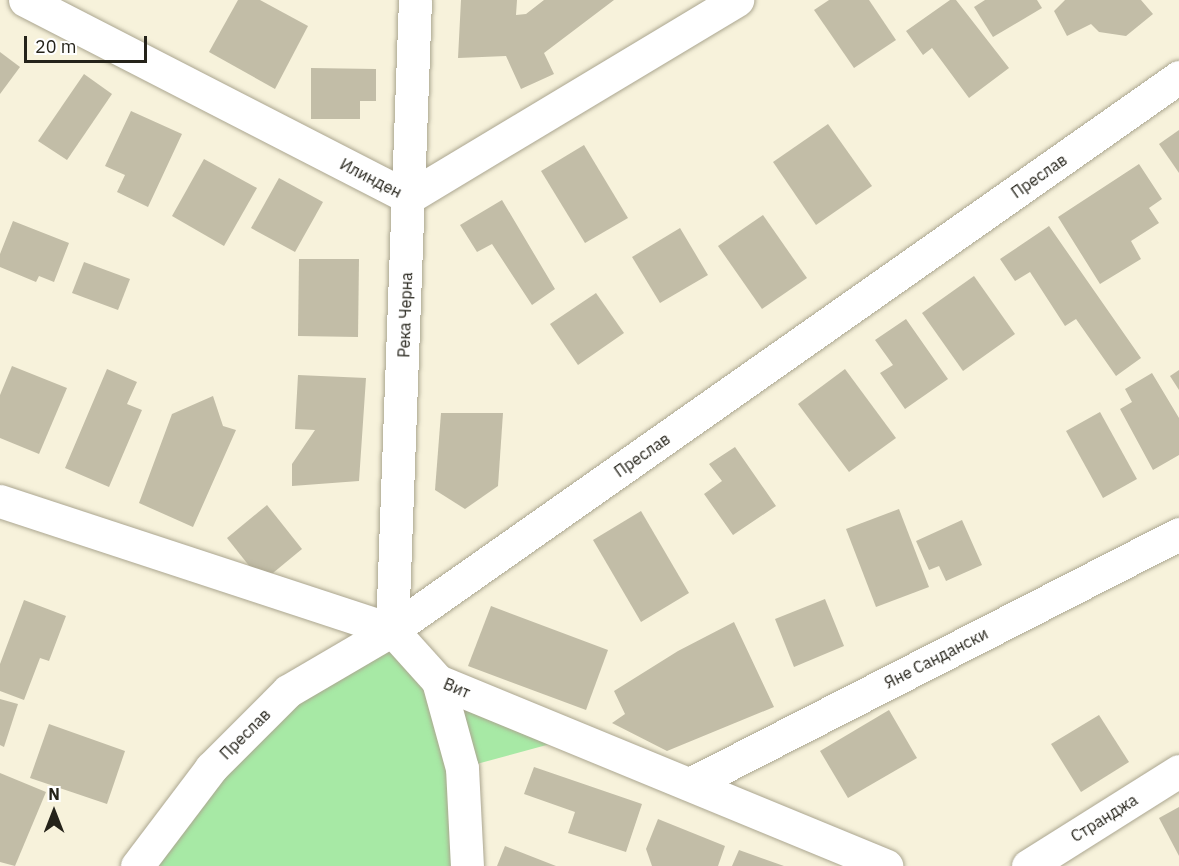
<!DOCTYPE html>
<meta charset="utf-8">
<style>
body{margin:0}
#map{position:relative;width:1179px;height:866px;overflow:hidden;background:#f7f2db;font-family:"IBM Plex Sans",sans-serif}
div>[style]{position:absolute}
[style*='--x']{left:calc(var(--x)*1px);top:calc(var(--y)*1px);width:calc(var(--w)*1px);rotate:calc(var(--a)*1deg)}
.green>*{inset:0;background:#a7e9a5}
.building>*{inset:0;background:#c2bda7}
.roads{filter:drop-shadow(0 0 2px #aba690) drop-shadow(0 0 2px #aba690)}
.minor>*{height:33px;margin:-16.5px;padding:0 16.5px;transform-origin:16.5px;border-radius:16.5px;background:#fff}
.secondary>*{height:33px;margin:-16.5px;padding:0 16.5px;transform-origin:16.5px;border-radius:16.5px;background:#fff}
span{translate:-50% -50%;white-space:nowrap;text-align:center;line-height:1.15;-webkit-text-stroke:5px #fff;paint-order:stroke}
.street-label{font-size:16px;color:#25231a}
.north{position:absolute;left:24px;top:782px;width:60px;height:60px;-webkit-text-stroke:4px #fff;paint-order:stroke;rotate:0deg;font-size:16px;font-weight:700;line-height:24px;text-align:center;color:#25231a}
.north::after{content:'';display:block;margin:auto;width:21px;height:27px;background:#25231a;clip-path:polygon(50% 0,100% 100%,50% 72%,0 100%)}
.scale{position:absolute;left:24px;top:36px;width:123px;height:27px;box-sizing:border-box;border:3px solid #25231a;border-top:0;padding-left:8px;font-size:18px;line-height:21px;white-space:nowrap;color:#25231a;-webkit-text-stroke:4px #fff;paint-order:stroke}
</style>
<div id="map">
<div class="green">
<div style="clip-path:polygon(392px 630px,438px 681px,576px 737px,462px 768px,467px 866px,137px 866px,211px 768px)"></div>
</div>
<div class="building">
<div style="clip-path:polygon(238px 0,260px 0,308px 26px,275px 89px,209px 52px)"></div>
<div style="clip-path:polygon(461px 0,517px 0,516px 15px,526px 14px,544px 0,614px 0,544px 53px,554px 74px,521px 89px,506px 56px,458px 58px)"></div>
<div style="clip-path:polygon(829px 0,869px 0,896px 40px,854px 68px,814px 10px)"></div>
<div style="clip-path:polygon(950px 0,956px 0,1009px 68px,969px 98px,932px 48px,923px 55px,906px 31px)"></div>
<div style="clip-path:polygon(985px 0,1037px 0,1042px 8px,993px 37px,974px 7px)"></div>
<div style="clip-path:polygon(1065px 0,1141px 0,1153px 14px,1126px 36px,1099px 32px,1091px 24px,1067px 36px,1054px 11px)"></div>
<div style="clip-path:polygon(0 52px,20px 67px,0 94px)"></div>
<div style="clip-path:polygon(311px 68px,376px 69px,376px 101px,360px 101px,360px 119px,311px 119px)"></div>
<div style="clip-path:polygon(84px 74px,112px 94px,67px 160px,38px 141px)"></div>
<div style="clip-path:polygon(131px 111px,182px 134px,148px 207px,117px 192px,125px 175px,105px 166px)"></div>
<div style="clip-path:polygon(828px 124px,872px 186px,816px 225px,773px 162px)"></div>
<div style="clip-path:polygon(1179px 130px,1179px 173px,1159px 144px)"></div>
<div style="clip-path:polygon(584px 145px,628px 218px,585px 243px,541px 171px)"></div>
<div style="clip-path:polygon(204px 159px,257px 188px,224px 246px,172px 216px)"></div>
<div style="clip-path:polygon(1139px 164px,1162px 199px,1149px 208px,1159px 223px,1131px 241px,1141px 259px,1100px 284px,1058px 217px)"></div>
<div style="clip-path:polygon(279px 178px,323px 202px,295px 252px,251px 228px)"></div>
<div style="clip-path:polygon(502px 200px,555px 289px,532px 305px,492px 244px,477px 252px,460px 225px)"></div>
<div style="clip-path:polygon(763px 215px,807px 278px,762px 309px,718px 246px)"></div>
<div style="clip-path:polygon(13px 221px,69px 243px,54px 282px,39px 276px,36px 282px,0 267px,0 254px)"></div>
<div style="clip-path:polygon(1049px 226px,1141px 358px,1116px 376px,1076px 319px,1065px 326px,1030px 272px,1015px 281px,1000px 259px)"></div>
<div style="clip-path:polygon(680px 228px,708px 275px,660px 303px,632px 257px)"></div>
<div style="clip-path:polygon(299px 259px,359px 259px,358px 337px,298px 336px)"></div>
<div style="clip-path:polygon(84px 262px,130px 279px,118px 310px,72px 293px)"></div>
<div style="clip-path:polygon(974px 276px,1015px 334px,963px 371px,922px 313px)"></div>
<div style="clip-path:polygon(596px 293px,624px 333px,578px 365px,550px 324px)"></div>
<div style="clip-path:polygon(906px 319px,948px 379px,905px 409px,880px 373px,893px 365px,875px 340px)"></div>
<div style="clip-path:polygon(12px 366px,67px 388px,39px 454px,0 438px,0 395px)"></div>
<div style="clip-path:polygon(107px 369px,137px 382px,127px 404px,142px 410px,109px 487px,65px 468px)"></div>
<div style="clip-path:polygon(845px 369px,896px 438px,849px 472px,798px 404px)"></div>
<div style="clip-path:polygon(1179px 370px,1179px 390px,1170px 376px)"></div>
<div style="clip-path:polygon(1152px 373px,1179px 418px,1179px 455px,1153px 470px,1120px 409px,1132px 402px,1125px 389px)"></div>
<div style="clip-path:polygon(298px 375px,366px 378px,359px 481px,292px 486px,292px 464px,315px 430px,295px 429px)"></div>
<div style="clip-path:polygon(213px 396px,223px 426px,236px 430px,193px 527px,139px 503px,172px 414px)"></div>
<div style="clip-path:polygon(1100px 412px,1137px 479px,1103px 498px,1066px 431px)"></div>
<div style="clip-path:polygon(441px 413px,503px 413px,498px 486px,465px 509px,435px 490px)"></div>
<div style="clip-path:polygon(735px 447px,776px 506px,733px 535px,704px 494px,722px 481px,709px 464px)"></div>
<div style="clip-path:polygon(267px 505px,302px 549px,262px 582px,227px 538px)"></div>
<div style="clip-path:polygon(899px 509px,929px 587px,876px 607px,846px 529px)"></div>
<div style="clip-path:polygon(641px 511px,689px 593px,641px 622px,593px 540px)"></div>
<div style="clip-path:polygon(962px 520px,982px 565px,946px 581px,939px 566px,929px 570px,916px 541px)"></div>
<div style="clip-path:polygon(825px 599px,844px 646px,794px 667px,775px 619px)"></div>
<div style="clip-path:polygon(24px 600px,66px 616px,49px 661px,40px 658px,24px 700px,0 691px,0 664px)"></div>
<div style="clip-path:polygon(491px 606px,608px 650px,586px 710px,468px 666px)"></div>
<div style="clip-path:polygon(734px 622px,774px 707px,667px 751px,612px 723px,625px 714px,614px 691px,678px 651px)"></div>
<div style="clip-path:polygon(0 699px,18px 704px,4px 747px,0 745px)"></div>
<div style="clip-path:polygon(889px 710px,917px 758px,848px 798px,820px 751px)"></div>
<div style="clip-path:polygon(1099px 715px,1129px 762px,1081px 792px,1051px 744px)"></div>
<div style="clip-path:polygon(49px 724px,125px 751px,107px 804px,30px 778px)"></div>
<div style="clip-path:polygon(534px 767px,642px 804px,626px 852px,568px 833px,575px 812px,524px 794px)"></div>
<div style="clip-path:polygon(0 773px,46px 792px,15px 866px,0 862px)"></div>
<div style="clip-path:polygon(1179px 807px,1179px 856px,1159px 818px)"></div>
<div style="clip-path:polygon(658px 819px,725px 846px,718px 866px,652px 866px,646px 849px)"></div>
<div style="clip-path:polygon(505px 846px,556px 866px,497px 866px)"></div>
<div style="clip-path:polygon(739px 850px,784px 866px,732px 866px)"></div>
</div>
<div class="roads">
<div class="minor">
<div style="--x:25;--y:0;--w:432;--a:27.2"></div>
<div style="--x:409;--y:197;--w:383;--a:-31"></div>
<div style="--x:0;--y:501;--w:413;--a:18.2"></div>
<div style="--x:392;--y:630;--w:69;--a:48"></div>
<div style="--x:438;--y:681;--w:485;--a:22.4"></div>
<div style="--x:392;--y:630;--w:630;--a:-87.91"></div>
<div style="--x:438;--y:681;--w:90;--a:74.6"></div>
<div style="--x:462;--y:768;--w:98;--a:87.1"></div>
<div style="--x:692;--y:783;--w:547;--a:-27.08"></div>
<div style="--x:1028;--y:866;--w:178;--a:-32.2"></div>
</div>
<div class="secondary">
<div style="--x:137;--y:866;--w:123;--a:-52.9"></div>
<div style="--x:211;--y:768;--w:109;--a:-45"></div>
<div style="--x:288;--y:691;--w:121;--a:-30.4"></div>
<div style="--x:392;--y:630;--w:962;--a:-35.09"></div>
</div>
</div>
<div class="street-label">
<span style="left:1039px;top:176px;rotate:-35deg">Преслав</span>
<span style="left:371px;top:178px;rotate:27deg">Илинден</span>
<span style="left:405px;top:315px;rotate:-88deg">Река Черна</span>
<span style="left:642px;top:455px;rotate:-35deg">Преслав</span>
<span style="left:936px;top:658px;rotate:-27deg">Яне Сандански</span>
<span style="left:457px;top:688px;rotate:23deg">Вит</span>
<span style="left:245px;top:734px;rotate:-45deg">Преслав</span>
<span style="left:1104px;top:818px;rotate:-32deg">Странджа</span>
</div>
<div class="north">N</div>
<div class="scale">20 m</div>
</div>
